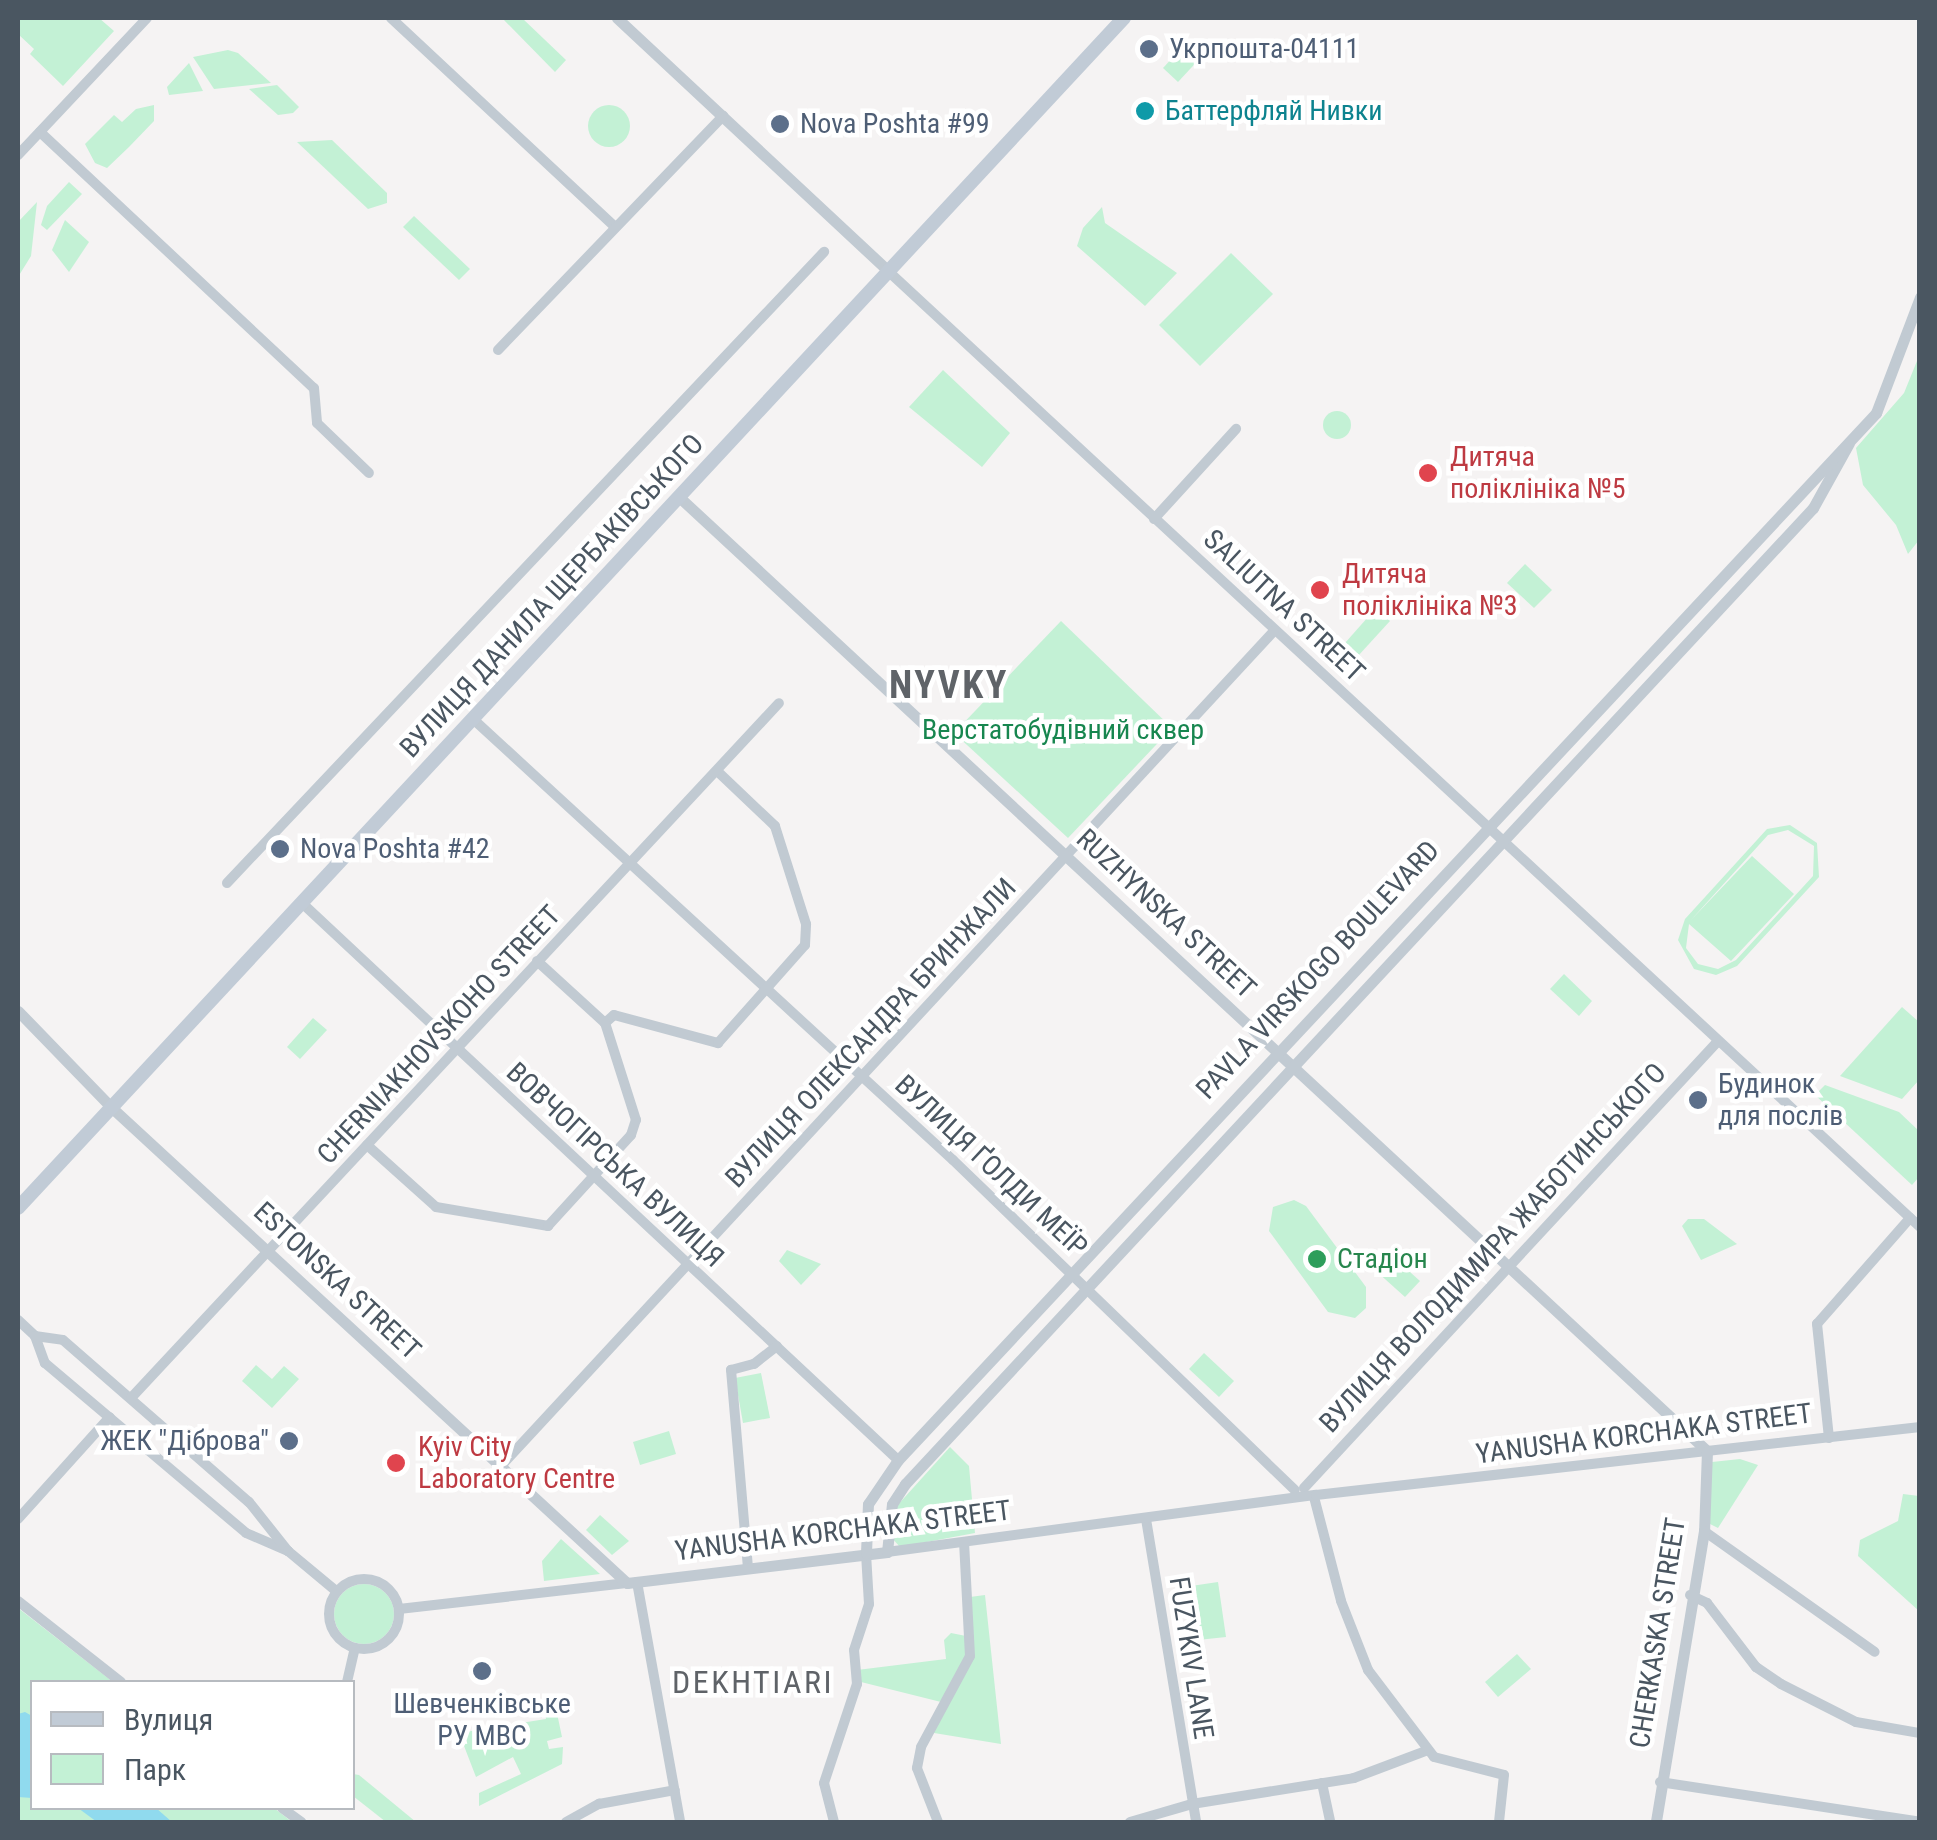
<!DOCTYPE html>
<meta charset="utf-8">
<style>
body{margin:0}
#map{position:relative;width:1937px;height:1840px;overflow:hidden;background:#f5f3f3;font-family:"Roboto Condensed",sans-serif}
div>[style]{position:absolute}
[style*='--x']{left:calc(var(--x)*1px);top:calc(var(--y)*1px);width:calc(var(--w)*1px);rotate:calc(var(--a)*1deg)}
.green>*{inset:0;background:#c3f1d5}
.round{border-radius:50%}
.water>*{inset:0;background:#90daee}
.minor>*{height:10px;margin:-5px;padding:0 5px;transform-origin:5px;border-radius:5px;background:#c1cad2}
.minor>.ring{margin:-5px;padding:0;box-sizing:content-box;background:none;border:10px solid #c1cad2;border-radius:50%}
.tertiary>*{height:11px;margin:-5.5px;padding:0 5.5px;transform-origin:5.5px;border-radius:5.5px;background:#c1cad2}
.secondary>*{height:14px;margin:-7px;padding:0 7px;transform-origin:7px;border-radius:7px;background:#c1cbd6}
.dots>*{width:28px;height:28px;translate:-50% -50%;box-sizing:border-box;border:5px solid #fff;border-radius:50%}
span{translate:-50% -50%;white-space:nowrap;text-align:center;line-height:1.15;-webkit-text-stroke:9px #fff;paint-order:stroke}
.service-label{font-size:28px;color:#4e5e75}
.left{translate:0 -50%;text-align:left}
.right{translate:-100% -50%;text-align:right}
.culture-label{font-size:28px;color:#0d838f}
.health-label{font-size:28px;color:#be3a42}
.street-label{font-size:28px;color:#4a5661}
.park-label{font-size:28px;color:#17864f}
.leisure-label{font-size:28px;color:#27864d}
.quarter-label{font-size:32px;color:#5f6368;letter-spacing:2.5px}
.district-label{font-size:38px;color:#5f6368;font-weight:700;letter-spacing:2.5px}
.frame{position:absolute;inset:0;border:20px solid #4a5661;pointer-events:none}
.legend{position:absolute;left:30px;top:1680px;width:325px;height:130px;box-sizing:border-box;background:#fff;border:2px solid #b7bbc0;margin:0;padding:12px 18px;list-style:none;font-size:30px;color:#4a5661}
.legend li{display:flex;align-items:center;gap:20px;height:50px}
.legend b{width:50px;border:2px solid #b7bbc0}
</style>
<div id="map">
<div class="green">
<div style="clip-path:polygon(18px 18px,99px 18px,114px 31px,63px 86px,30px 54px,34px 49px,18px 34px)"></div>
<div style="clip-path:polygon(502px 18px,522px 18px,566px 60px,555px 72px)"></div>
<div style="clip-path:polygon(1189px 40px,1204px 54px,1178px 82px,1163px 68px)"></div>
<div style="clip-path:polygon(228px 50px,238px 53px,271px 83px,214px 89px,193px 57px)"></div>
<div style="clip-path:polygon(189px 63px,203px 91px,169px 95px,167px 87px)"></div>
<div style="clip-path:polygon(277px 85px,299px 107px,293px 113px,278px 115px,249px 89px)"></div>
<div style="clip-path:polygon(154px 105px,154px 121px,129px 147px,107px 168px,95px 163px,85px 144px,114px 115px,122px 122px,136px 109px)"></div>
<div class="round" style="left:588px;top:105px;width:42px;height:42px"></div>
<div style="clip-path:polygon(332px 140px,387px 193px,387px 203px,368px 209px,297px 142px)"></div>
<div style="clip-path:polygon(69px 182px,82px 194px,47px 230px,41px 225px,47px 206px)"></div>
<div style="clip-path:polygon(37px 202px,31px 256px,18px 277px,18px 222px)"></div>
<div style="clip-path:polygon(1102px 207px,1105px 223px,1177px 273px,1145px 306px,1077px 246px,1083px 228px)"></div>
<div style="clip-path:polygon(414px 216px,470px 269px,459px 280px,403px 227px)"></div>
<div style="clip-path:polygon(65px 220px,89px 242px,69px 272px,52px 250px)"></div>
<div style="clip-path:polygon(1231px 253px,1273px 294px,1200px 366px,1159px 325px)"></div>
<div style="clip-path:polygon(1919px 356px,1919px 540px,1908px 554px,1896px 525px,1863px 485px,1856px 448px,1904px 393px)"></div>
<div style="clip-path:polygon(943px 370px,1010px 433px,982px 467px,909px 407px)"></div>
<div class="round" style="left:1323px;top:411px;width:28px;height:28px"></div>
<div style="clip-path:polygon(1525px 564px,1552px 590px,1534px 608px,1507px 583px)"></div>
<div style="clip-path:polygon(1376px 608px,1390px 621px,1358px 656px,1345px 643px)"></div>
<div style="clip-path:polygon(1061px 621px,1172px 728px,1068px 838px,954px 733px)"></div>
<div style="clip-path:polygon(evenodd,1790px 825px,1817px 843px,1819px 877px,1737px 966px,1716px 975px,1694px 969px,1678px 940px,1685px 919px,1767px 829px,1790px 825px,1788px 830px,1814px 846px,1813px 876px,1736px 960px,1718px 969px,1698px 964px,1686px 948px,1689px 924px,1731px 961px,1794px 894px,1752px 856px,1691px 920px,1768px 835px,1788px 830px)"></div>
<div style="clip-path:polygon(1564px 974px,1592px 1001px,1579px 1016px,1550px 989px)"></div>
<div style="clip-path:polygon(1902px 1007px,1919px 1022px,1919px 1080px,1902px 1099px,1840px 1076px)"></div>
<div style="clip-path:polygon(313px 1018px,327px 1030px,300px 1059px,287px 1047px)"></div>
<div style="clip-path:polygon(1825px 1085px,1899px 1112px,1919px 1131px,1919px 1177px,1912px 1185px,1815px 1095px)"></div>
<div style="clip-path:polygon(1294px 1200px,1306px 1206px,1366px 1287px,1366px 1308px,1355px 1318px,1328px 1312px,1269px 1231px,1273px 1207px)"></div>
<div style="clip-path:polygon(1688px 1219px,1704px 1219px,1737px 1244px,1701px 1260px,1682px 1226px)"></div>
<div style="clip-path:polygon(787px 1250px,821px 1264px,801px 1285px,779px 1261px)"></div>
<div style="clip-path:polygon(1391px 1255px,1420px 1281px,1405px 1297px,1376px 1271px)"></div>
<div style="clip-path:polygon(1204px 1353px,1234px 1381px,1219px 1397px,1189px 1369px)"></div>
<div style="clip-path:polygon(256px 1365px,272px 1379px,284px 1366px,299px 1379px,272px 1408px,242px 1381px)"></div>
<div style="clip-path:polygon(761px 1373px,770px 1418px,743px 1423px,735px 1378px)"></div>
<div style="clip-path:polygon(669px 1431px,676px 1454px,640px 1465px,633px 1442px)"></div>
<div style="clip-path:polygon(950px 1447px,969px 1466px,975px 1533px,900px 1547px,891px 1537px,895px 1508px)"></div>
<div style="clip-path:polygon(1740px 1459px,1758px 1465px,1718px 1528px,1710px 1524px,1706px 1496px,1712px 1462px)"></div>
<div style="clip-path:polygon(1903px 1494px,1919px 1496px,1919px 1611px,1858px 1556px,1860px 1540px,1898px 1521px)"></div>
<div style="clip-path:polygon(600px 1515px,629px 1541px,612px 1555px,586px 1530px)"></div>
<div style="clip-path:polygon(561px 1539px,600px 1574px,544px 1581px,542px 1561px)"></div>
<div style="clip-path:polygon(1218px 1582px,1226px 1637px,1198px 1640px,1191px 1586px)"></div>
<div class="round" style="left:334px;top:1584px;width:60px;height:60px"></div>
<div style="clip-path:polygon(985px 1595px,1001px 1744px,928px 1732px,945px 1703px,857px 1681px,857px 1670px,946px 1659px,944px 1640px,951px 1633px,971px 1637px,970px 1597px)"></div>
<div style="clip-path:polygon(18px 1608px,113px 1682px,32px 1682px,32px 1808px,274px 1808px,292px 1822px,18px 1822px)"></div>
<div style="clip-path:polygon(1517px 1654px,1531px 1669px,1498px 1697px,1485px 1682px)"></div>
<div style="clip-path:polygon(554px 1699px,562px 1737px,547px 1741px,549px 1749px,563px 1747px,562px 1764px,479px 1806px,479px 1793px,521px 1774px,513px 1757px,476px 1777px,459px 1733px,546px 1719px,543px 1701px)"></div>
<div style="clip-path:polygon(353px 1774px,359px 1775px,416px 1822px,386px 1822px,353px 1796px)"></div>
</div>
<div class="water">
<div style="clip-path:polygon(25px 1712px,32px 1716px,32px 1798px,18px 1797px,18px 1714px)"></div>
<div style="clip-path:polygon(78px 1808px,156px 1808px,172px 1822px,97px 1822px)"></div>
</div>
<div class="minor">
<div style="--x:391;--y:18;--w:305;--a:43"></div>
<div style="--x:40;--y:132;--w:375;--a:43.1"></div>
<div style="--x:314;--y:388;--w:35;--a:85"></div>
<div style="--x:317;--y:423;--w:72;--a:43.9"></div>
<div style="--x:18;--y:155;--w:188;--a:-46.7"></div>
<div style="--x:888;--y:271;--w:1407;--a:42.81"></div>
<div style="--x:498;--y:350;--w:325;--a:-46.1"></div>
<div style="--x:1154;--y:519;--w:122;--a:-47.7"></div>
<div style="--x:473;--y:719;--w:652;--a:42.58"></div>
<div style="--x:953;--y:1160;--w:475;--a:44"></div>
<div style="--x:227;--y:883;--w:869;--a:-46.59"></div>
<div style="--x:302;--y:903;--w:816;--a:43.06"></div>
<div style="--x:605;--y:1023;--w:12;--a:-42"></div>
<div style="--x:614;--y:1015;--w:108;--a:15.1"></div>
<div style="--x:718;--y:1043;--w:131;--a:-48.4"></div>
<div style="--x:805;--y:945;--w:21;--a:-87"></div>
<div style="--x:806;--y:924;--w:103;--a:-107.6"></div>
<div style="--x:775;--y:826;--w:80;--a:-136.5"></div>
<div style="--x:367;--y:1145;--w:93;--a:41.9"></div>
<div style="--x:436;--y:1207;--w:114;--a:9.6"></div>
<div style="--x:548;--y:1226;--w:123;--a:-47.6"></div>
<div style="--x:631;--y:1135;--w:16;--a:-72"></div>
<div style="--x:636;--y:1120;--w:102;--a:-107.7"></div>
<div style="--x:605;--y:1023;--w:92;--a:-137.6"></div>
<div style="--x:18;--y:1320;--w:23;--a:43"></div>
<div style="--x:35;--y:1336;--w:29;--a:70"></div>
<div style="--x:45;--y:1363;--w:263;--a:40.2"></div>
<div style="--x:246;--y:1533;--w:46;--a:23.2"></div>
<div style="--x:35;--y:1336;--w:28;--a:8"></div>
<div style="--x:63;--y:1340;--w:247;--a:41.1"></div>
<div style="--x:249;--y:1502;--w:63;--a:51.5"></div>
<div style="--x:288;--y:1551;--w:62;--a:39.8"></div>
<div style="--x:131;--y:1398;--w:950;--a:-47"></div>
<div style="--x:1829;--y:1438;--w:115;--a:-96"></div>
<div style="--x:1817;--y:1324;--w:141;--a:-48.7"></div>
<div style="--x:501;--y:1466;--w:1138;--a:-47.21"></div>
<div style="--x:1304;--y:1488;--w:609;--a:-47.19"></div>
<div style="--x:1314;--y:1497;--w:107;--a:75.4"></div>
<div style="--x:1341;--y:1601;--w:74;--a:68.6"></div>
<div style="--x:1368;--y:1670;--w:109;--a:52.8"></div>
<div style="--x:1434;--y:1757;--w:72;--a:14.4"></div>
<div style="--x:1504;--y:1775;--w:47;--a:96.1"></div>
<div style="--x:18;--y:1519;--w:137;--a:-48"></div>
<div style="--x:1146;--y:1519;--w:307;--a:80.6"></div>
<div style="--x:1704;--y:1531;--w:209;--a:35.3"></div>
<div style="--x:887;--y:1552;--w:433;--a:-7.6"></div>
<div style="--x:1316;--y:1495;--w:608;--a:-6.42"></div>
<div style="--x:748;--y:1568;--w:199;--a:-94.9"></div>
<div style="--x:731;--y:1370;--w:24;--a:-15"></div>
<div style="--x:754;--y:1364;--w:29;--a:-38"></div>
<div class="ring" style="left:329px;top:1579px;width:60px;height:60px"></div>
<div style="--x:637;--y:1582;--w:244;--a:79.8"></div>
<div style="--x:1690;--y:1595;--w:19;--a:25"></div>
<div style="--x:1707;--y:1603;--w:81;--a:52.6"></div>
<div style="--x:1756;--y:1667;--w:30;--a:34"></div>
<div style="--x:1781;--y:1684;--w:84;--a:26.9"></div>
<div style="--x:1856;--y:1722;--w:65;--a:9.8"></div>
<div style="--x:18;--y:1601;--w:131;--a:38.2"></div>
<div style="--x:399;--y:1609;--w:229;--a:-6.5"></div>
<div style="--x:347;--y:1682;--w:35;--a:-77"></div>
<div style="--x:1660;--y:1782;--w:263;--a:8.7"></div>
<div style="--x:1322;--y:1783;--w:40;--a:78"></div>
<div style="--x:282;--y:1808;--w:24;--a:36"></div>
<div style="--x:566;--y:1822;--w:38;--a:-29"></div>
<div style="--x:599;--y:1804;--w:77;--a:-10.4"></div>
<div style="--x:834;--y:1822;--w:40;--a:-104.4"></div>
<div style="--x:824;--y:1783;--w:104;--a:-71.6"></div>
<div style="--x:857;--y:1684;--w:34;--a:-95"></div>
<div style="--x:854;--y:1650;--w:48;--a:-71.9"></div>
<div style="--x:869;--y:1604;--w:51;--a:-93.4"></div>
<div style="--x:938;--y:1822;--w:58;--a:-111.3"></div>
<div style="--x:917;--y:1768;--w:21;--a:-79"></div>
<div style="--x:921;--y:1747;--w:103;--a:-61.7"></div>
<div style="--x:970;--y:1656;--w:114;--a:-93"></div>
<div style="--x:1130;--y:1822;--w:65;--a:-16.2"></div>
<div style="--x:1192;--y:1804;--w:164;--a:-9.1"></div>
<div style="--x:1354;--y:1778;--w:79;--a:-20.7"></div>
</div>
<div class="tertiary">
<div style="--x:617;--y:18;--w:371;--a:43"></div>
<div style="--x:678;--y:496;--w:1404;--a:42.86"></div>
<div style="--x:1707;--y:1451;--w:80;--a:92.1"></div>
<div style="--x:1704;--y:1531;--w:295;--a:99.4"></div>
<div style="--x:18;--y:1011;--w:134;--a:45.9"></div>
<div style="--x:111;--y:1107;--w:702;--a:42.69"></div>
<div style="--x:627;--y:1583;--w:262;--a:-6.8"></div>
<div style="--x:887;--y:1552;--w:48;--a:-84.1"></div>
<div style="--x:892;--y:1504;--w:24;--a:-57"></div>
<div style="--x:905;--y:1484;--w:1333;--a:-47.07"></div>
<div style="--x:1813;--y:508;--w:74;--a:-61"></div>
<div style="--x:866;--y:1553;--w:49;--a:-87.7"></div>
<div style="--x:868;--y:1504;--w:53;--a:-55.7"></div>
<div style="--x:898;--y:1460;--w:1433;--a:-46.95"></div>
<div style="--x:1876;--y:413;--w:124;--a:-69.2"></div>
</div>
<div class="secondary">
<div style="--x:18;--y:1208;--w:1625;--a:-47.1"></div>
</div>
<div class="dots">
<div style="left:1149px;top:49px;background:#5c6f8a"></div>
<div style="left:1145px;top:111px;background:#0f9aa8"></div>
<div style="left:780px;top:124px;background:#5c6f8a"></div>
<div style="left:1428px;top:473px;background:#e0444e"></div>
<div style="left:1320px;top:590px;background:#e0444e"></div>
<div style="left:280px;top:849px;background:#5c6f8a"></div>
<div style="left:1698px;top:1100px;background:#5c6f8a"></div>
<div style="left:1317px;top:1259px;background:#2e9e5b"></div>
<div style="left:289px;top:1441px;background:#5c6f8a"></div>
<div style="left:396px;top:1463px;background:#e0444e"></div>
<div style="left:482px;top:1671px;background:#5c6f8a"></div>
</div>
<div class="service-label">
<span class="left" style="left:1169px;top:49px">Укрпошта-04111</span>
<span class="left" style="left:800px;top:124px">Nova Poshta #99</span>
<span class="left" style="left:300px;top:849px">Nova Poshta #42</span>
<span class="left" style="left:1718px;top:1100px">Будинок<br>для послів</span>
<span class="right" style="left:269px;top:1441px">ЖЕК "Діброва"</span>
<span style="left:482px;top:1720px">Шевченківське<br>РУ МВС</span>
</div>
<div class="culture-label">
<span class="left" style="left:1165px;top:111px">Баттерфляй Нивки</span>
</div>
<div class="health-label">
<span class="left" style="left:1450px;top:473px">Дитяча<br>поліклініка №5</span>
<span class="left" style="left:1342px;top:590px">Дитяча<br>поліклініка №3</span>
<span class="left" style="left:418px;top:1463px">Kyiv City<br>Laboratory Centre</span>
</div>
<div class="street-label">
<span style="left:552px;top:596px;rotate:-47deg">ВУЛИЦЯ ДАНИЛА ЩЕРБАКІВСЬКОГО</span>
<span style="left:1284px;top:606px;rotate:43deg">SALIUTNA STREET</span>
<span style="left:1166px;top:914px;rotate:43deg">RUZHYNSKA STREET</span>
<span style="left:1318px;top:970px;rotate:-47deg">PAVLA VIRSKOGO BOULEVARD</span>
<span style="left:871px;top:1033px;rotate:-47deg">ВУЛИЦЯ ОЛЕКСАНДРА БРИНЖАЛИ</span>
<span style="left:439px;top:1035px;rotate:-47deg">CHERNIAKHOVSKOHO STREET</span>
<span style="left:615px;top:1165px;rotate:43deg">ВОВЧОГІРСЬКА ВУЛИЦЯ</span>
<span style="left:991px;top:1166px;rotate:43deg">ВУЛИЦЯ ҐОЛДИ МЕЇР</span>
<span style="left:1493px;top:1248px;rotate:-47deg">ВУЛИЦЯ ВОЛОДИМИРА ЖАБОТИНСЬКОГО</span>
<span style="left:337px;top:1281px;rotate:43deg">ESTONSKA STREET</span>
<span style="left:1644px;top:1434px;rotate:-7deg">YANUSHA KORCHAKA STREET</span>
<span style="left:843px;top:1531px;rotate:-7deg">YANUSHA KORCHAKA STREET</span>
<span style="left:1658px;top:1633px;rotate:-81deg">CHERKASKA STREET</span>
<span style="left:1191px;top:1658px;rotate:81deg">FUZYKIV LANE</span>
</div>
<div class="park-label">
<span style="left:1063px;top:730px">Верстатобудівний сквер</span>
</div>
<div class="leisure-label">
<span class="left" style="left:1337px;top:1259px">Стадіон</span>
</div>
<div class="quarter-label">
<span style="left:753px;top:1682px">DEKHTIARI</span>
</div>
<div class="district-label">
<span style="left:949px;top:686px">NYVKY</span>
</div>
<div class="frame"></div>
<ul class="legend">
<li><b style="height:12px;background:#c1cbd6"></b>Вулиця</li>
<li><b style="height:28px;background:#c3f1d5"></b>Парк</li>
</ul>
</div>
